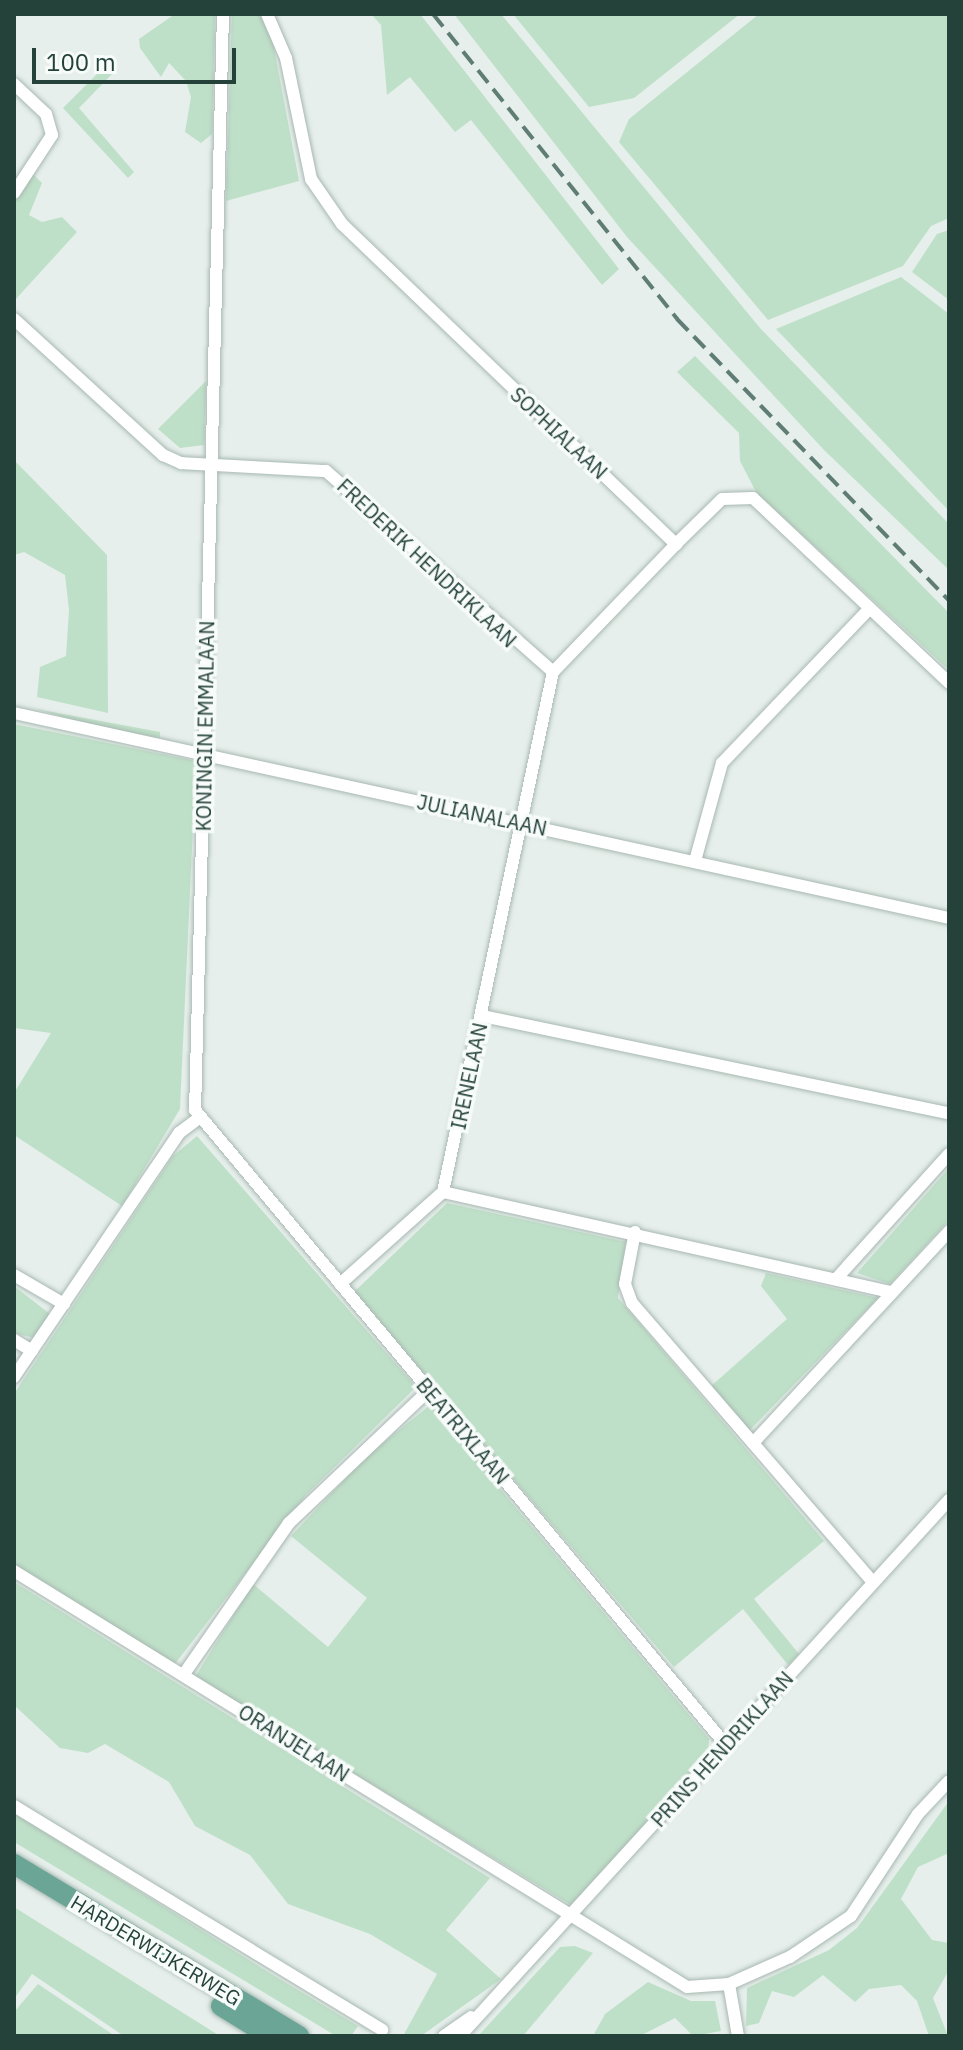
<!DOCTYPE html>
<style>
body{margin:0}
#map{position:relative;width:963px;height:2050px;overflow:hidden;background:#e6efeb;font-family:"IBM Plex Sans",sans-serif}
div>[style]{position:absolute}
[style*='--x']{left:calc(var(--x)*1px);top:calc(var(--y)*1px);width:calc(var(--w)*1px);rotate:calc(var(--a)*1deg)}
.green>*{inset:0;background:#bfe0c8}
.roads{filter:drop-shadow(0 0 2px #a8b8b2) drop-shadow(0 0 2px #a8b8b2)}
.street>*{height:12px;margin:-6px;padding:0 6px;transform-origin:6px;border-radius:6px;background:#fff}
.primary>*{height:20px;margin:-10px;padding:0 10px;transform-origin:10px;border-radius:10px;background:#6aa596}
.rail>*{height:4px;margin-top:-2px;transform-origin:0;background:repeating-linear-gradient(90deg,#5f7d75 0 16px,transparent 0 24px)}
span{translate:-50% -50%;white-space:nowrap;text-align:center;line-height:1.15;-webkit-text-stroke:7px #f7fbf9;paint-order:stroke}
.street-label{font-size:20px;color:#24423a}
.frame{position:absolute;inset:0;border:16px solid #24423a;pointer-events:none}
.scale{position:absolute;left:32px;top:48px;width:204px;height:36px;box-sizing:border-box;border:4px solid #24423a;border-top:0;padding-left:10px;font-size:24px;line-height:28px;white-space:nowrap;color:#24423a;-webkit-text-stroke:6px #f7fbf9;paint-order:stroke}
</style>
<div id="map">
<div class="green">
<div style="clip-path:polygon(175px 14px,215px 14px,212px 134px,201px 143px,185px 132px,191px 97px,186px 81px,169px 63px,161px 77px,140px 48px,139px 39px)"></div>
<div style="clip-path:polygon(232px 14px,260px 14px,271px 32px,299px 181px,226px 201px)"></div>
<div style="clip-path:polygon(371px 14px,420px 14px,619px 269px,602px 285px,471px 120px,455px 132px,410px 77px,387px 95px,381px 25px)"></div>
<div style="clip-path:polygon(454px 14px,501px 14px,760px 328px,949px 524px,949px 570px,824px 450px,627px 237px)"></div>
<div style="clip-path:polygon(513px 14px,740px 14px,634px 98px,589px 107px)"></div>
<div style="clip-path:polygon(759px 14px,949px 14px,949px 218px,931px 226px,903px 266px,768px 320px,619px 142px,629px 119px)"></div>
<div style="clip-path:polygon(110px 61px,117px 69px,79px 108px,134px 172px,128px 178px,63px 108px)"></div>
<div style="clip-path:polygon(33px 174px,42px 183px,29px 215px,42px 222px,62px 217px,77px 232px,15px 300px,14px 202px)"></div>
<div style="clip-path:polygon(949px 230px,949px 300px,912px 272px,937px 234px)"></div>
<div style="clip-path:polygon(901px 277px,949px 314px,949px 511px,776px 329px)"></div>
<div style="clip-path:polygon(695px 356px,949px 613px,949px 670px,756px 492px,740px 461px,739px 433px,677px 372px)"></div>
<div style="clip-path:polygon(206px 381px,204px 445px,180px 448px,158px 429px)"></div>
<div style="clip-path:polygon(14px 460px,107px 555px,108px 713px,37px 697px,40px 667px,66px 656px,69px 610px,65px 575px,24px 552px,14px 555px)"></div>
<div style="clip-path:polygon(36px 709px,160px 732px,160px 738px,94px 726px)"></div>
<div style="clip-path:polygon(14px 724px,196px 761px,180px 1109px,122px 1206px,14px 1135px,14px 1093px,51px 1033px,14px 1028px)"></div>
<div style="clip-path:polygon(197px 1136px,416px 1387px,306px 1495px,174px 1665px,14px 1567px,14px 1394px,173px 1156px)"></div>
<div style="clip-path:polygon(949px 1168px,949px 1220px,890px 1284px,857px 1273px)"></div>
<div style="clip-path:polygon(447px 1203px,626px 1242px,618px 1298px,824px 1541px,754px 1599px,799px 1654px,788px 1665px,743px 1609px,674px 1667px,354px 1292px)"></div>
<div style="clip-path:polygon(766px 1273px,878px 1298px,749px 1431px,710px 1387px,787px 1319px,761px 1286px)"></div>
<div style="clip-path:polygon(14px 1286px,50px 1314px,34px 1338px,14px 1333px)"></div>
<div style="clip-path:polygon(430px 1405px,709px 1739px,708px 1754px,571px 1905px,195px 1677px,253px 1584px,328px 1647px,367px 1598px,291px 1536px,366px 1457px)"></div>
<div style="clip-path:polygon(14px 1582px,490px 1878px,446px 1930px,501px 1979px,421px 2036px,403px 2036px,437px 1974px,370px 1934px,288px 1904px,250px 1855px,195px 1826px,169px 1782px,105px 1744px,88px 1753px,60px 1748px,14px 1705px)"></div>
<div style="clip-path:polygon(949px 1801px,949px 1853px,918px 1867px,901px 1899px,932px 1940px,949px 1943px,949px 1970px,933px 1998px,948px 2036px,929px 2036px,917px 2001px,901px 1985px,869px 1989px,855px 2002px,823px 1975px,794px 1997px,772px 1991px,759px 2023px,746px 2026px,747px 1988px,829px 1950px,857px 1928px)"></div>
<div style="clip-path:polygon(14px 1813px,268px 1972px,358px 2026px,351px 2036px,336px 2036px,14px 1842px)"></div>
<div style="clip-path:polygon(14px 1907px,220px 2036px,124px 2036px,32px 1974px,14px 1999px)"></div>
<div style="clip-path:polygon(575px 1946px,593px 1953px,523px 2036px,478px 2036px,560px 1947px)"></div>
<div style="clip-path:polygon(648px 1982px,691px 2001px,715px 2001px,721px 2031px,693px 2036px,675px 2018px,640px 2036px,593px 2036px,605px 2014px)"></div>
<div style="clip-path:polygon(38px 1984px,115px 2036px,14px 2036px,14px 2012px)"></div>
</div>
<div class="roads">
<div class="street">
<div style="--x:223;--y:14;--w:1096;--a:91.46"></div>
<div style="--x:195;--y:1110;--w:828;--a:50.1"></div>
<div style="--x:267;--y:14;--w:48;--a:66.6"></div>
<div style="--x:286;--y:58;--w:124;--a:78.3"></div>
<div style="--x:311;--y:179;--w:55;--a:55.4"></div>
<div style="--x:342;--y:224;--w:463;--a:43.8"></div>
<div style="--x:14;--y:84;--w:44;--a:43.2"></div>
<div style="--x:46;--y:114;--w:22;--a:74"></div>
<div style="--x:52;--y:135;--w:69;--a:123.2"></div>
<div style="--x:14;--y:319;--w:202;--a:42.4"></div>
<div style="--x:163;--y:455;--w:20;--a:24"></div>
<div style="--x:181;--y:463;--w:145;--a:3.2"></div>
<div style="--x:326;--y:471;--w:303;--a:41.5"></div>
<div style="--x:14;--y:713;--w:957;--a:12.37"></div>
<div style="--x:695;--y:861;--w:102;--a:-74.6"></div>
<div style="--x:722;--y:763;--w:213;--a:-46.3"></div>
<div style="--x:483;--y:1016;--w:476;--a:11.8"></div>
<div style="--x:443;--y:1192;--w:460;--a:12.6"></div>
<div style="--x:635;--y:1232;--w:53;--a:100.9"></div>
<div style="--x:625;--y:1284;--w:20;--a:70"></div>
<div style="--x:632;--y:1303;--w:369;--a:49.2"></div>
<div style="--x:14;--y:1275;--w:58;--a:30.1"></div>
<div style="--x:837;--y:1278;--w:167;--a:-47.9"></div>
<div style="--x:340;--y:1284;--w:138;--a:-41.8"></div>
<div style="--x:443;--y:1192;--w:532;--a:-78.06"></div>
<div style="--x:553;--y:672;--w:178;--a:-46.1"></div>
<div style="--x:676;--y:544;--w:64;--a:-44.4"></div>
<div style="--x:722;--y:499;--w:31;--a:-2"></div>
<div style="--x:753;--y:498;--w:270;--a:43.3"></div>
<div style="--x:14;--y:1340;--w:21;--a:31"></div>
<div style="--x:14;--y:1377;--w:295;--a:-55.9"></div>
<div style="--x:179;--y:1133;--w:25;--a:-37"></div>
<div style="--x:753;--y:1443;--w:289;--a:-47.2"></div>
<div style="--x:14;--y:1571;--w:791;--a:31.72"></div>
<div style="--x:687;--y:1987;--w:42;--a:-4.1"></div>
<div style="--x:729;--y:1984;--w:67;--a:-23.9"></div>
<div style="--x:790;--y:1957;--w:73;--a:-33.9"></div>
<div style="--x:851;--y:1916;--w:122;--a:-56.7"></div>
<div style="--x:918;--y:1814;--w:45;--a:-46.8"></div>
<div style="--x:184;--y:1674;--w:184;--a:-55.2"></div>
<div style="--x:289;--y:1523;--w:193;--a:-43.5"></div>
<div style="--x:14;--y:1806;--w:431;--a:31.3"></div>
<div style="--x:729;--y:1984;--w:53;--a:80.2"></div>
<div style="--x:444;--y:2036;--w:33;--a:-35"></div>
<div style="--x:460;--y:2036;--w:726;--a:-47.63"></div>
</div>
<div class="primary">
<div style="--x:14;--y:1864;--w:333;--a:31.1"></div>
<div style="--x:221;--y:2006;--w:57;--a:31.5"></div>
</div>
</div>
<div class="rail">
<div style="--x:433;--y:14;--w:391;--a:51.3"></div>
<div style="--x:677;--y:319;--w:392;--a:46"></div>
</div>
<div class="street-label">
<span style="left:559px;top:433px;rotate:43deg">SOPHIALAAN</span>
<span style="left:427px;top:563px;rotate:43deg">FREDERIK HENDRIKLAAN</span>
<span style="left:205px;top:726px;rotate:-89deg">KONINGIN EMMALAAN</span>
<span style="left:482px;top:815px;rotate:12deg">JULIANALAAN</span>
<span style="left:469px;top:1076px;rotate:-78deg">IRENELAAN</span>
<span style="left:463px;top:1431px;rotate:50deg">BEATRIXLAAN</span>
<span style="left:294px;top:1743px;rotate:32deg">ORANJELAAN</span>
<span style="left:722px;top:1749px;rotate:-48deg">PRINS HENDRIKLAAN</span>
<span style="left:156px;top:1950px;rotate:31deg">HARDERWIJKERWEG</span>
</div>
<div class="frame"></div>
<div class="scale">100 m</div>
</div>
